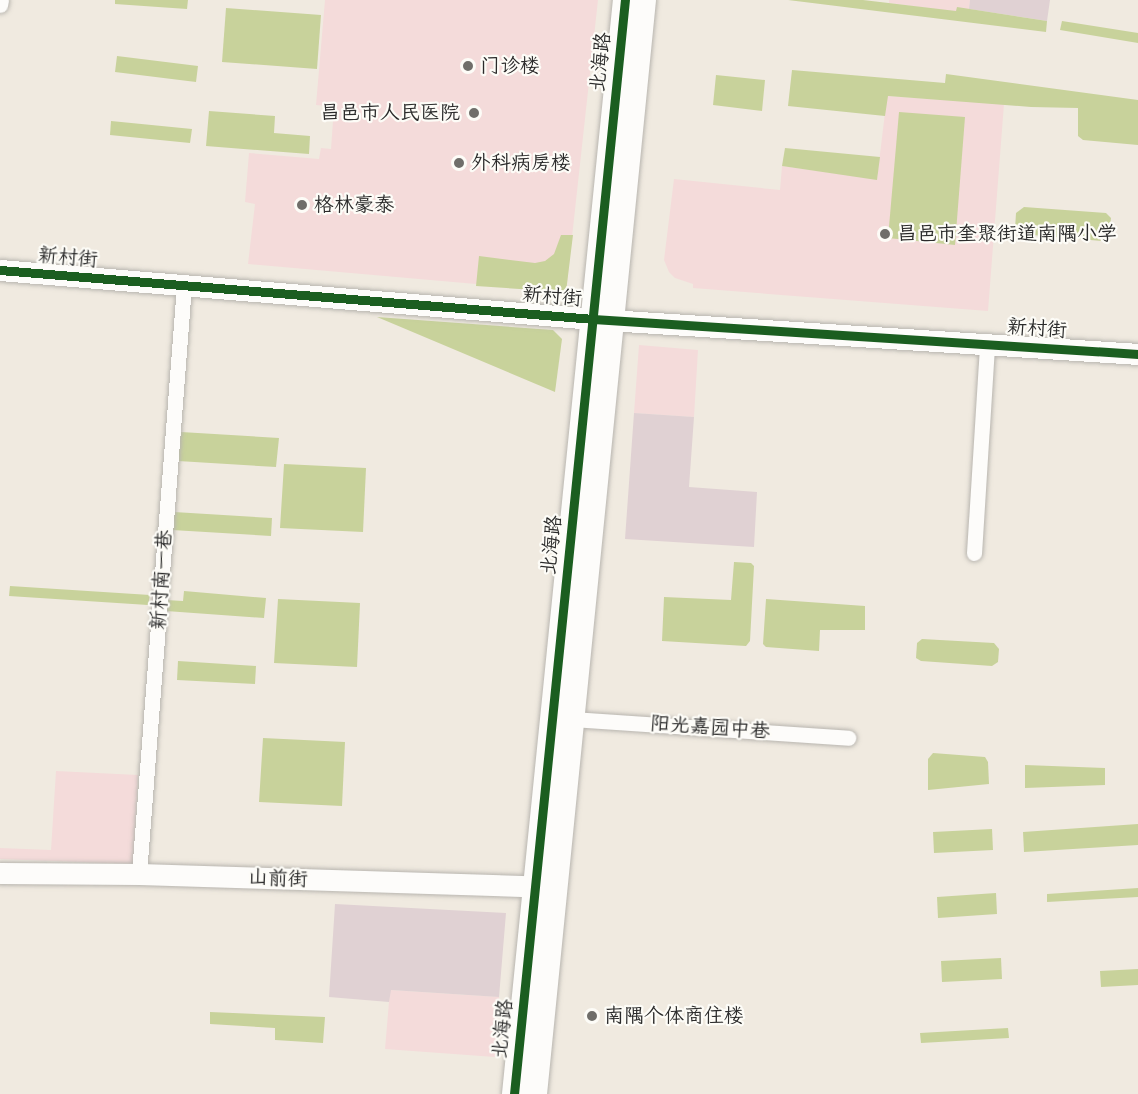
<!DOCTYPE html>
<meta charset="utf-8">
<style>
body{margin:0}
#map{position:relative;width:1138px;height:1094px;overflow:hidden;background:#f0eae0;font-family:"Balsamiq Sans","LXGW WenKai TC",sans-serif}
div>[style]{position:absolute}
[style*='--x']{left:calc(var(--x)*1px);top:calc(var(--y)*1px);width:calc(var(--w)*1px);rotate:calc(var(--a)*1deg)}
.built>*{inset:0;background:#f4dbda}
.industrial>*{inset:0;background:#e0d1d3}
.green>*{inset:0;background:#c8d29b}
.roads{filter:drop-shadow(0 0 2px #b8b5af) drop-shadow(0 0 2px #b8b5af)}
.street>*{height:15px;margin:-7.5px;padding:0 7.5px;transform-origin:7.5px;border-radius:7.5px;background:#fdfcfa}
.secondary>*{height:21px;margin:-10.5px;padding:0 10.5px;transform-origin:10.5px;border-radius:10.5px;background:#fdfcfa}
.primary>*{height:24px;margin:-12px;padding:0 12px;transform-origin:12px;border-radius:12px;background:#fdfcfa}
.cycleway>*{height:9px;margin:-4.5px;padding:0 4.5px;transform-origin:4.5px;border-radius:4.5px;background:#1b5e20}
.dots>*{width:16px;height:16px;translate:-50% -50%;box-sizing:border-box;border:3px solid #fdfcf7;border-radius:50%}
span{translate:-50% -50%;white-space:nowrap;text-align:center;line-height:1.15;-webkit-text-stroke:4.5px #fdfcf7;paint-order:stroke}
.street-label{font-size:20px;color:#2b2b2b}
.poi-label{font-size:20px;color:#2b2b2b}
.left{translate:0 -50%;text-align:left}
.right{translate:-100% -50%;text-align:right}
</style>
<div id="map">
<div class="built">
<div style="clip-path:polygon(325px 0,598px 0,566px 292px,248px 264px,255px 204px,245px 202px,249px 153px,319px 159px,321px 148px,331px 149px,334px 107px,316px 105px)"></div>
<div style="clip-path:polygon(889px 0,970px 0,969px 9px,957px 12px,889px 3px)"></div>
<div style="clip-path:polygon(887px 96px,1004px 104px,988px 311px,693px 288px,693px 284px,675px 278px,669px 272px,664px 260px,674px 179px,780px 190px,782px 166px,877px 179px)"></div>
<div style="clip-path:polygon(639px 345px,698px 350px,694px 417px,634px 413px)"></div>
<div style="clip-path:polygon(56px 771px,138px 775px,133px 864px,0 859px,0 848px,51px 850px)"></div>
<div style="clip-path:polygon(390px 990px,499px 997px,495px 1057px,385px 1049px)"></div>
</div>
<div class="industrial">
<div style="clip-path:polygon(970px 0,1050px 0,1047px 21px,969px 9px)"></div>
<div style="clip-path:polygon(634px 413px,694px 417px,689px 487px,757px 492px,754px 547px,625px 539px)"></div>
<div style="clip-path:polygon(335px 904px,506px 913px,499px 997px,391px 990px,389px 1002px,329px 997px)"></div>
</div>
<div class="green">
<div style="clip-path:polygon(115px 0,188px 0,187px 9px,115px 4px)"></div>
<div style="clip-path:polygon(788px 0,863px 0,956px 11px,957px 7px,1047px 21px,1046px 32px)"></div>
<div style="clip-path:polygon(226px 8px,321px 15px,317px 69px,222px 62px)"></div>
<div style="clip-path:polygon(1062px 21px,1138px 33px,1138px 43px,1060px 30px)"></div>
<div style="clip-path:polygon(117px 56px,198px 66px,196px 82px,115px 72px)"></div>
<div style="clip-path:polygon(792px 70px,945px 83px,946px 74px,1138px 100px,1138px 145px,1083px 140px,1078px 136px,1078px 108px,1031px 107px,888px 96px,885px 116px,788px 106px)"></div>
<div style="clip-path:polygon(716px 75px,765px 80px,762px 111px,713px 105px)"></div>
<div style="clip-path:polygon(209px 111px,275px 116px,274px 133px,310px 136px,309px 154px,206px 146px)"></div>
<div style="clip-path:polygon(899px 112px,965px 117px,955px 245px,888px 238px)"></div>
<div style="clip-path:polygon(111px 121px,192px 129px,190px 143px,110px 135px)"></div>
<div style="clip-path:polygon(785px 148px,880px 157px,877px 180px,782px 166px)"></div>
<div style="clip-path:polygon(1024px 207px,1106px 213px,1111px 218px,1109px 236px,1102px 241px,1021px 234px,1015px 229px,1016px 213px)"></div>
<div style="clip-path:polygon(561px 235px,573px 235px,566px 292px,476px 286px,479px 256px,535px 263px,545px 261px,554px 254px)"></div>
<div style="clip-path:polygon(377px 317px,553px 330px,562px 339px,555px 392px)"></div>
<div style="clip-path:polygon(181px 432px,279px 438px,276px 467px,178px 461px)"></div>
<div style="clip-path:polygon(284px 464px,366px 468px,363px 532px,280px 528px)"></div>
<div style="clip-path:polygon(174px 512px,272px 518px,271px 536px,172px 530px)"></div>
<div style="clip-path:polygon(734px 562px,751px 563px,754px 566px,750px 641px,746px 646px,662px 641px,664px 597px,731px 600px)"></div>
<div style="clip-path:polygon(10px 586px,150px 595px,148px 605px,9px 596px)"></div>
<div style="clip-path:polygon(184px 591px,266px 598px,264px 618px,166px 611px,166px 600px,183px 601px)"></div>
<div style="clip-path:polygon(278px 599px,360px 603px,357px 667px,274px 663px)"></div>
<div style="clip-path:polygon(766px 599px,865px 606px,865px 630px,820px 630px,819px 651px,766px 647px,763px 644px)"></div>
<div style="clip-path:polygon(922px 639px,994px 643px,999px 649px,998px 662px,992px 666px,921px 661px,916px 658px,917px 643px)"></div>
<div style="clip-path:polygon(178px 661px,256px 666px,255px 684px,177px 680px)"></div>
<div style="clip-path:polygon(263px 738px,345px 742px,342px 806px,259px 802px)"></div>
<div style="clip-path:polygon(933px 753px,985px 757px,988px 762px,989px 784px,928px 790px,928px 759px)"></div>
<div style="clip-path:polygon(1025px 765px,1105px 768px,1105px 785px,1025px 788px)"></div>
<div style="clip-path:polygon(1138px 824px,1138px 845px,1024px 852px,1023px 832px)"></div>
<div style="clip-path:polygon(992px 829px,993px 850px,934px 853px,933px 832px)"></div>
<div style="clip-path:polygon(1138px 888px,1138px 897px,1047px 902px,1047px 894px)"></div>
<div style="clip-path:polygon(996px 893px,997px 914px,938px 918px,937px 897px)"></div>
<div style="clip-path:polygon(1001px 958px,1002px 979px,942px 982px,941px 961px)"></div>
<div style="clip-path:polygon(1138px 969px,1138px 985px,1101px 987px,1100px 971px)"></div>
<div style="clip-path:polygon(210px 1012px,325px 1017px,323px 1043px,275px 1040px,275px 1028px,210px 1024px)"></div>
<div style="clip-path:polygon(1008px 1028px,1009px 1038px,921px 1043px,920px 1033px)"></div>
</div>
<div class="roads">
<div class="street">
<div style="--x:0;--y:5;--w:5;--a:-79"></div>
<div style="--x:974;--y:553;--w:209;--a:-86.4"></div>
<div style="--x:572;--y:719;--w:277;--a:3.9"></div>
<div style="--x:139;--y:874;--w:591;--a:-85.63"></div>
</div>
<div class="secondary">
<div style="--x:0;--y:270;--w:595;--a:4.72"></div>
<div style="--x:593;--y:319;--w:546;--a:3.67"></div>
<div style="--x:0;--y:873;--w:139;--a:0.4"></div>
<div style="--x:139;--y:874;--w:413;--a:1.8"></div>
</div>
<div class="primary">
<div style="--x:514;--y:1094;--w:1100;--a:-84.21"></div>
<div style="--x:535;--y:1094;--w:1099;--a:-84.31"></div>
</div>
</div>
<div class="cycleway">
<div style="--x:0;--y:270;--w:595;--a:4.72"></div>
<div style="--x:593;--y:319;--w:546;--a:3.67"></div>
<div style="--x:514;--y:1094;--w:1100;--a:-84.21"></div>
</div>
<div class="dots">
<div style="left:468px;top:66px;background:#706e6a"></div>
<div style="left:474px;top:113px;background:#706e6a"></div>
<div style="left:459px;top:163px;background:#706e6a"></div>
<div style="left:302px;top:205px;background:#706e6a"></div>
<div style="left:885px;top:234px;background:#706e6a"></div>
<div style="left:592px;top:1016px;background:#706e6a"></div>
</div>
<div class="street-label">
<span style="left:601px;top:62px;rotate:-84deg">北海路</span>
<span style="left:68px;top:258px;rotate:5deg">新村街</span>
<span style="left:552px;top:297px;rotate:5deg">新村街</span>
<span style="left:1037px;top:329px;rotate:4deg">新村街</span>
<span style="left:552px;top:545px;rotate:-84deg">北海路</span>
<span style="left:162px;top:580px;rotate:-86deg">新村南一巷</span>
<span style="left:710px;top:728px;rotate:4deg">阳光嘉园中巷</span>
<span style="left:278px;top:879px;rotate:2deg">山前街</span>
<span style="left:503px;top:1029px;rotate:-84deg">北海路</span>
</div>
<div class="poi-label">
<span class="left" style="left:480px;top:66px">门诊楼</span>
<span class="right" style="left:460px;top:113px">昌邑市人民医院</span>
<span class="left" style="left:471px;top:163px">外科病房楼</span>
<span class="left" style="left:314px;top:205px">格林豪泰</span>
<span class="left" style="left:897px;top:234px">昌邑市奎聚街道南隅小学</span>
<span class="left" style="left:604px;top:1016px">南隅个体商住楼</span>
</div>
</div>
